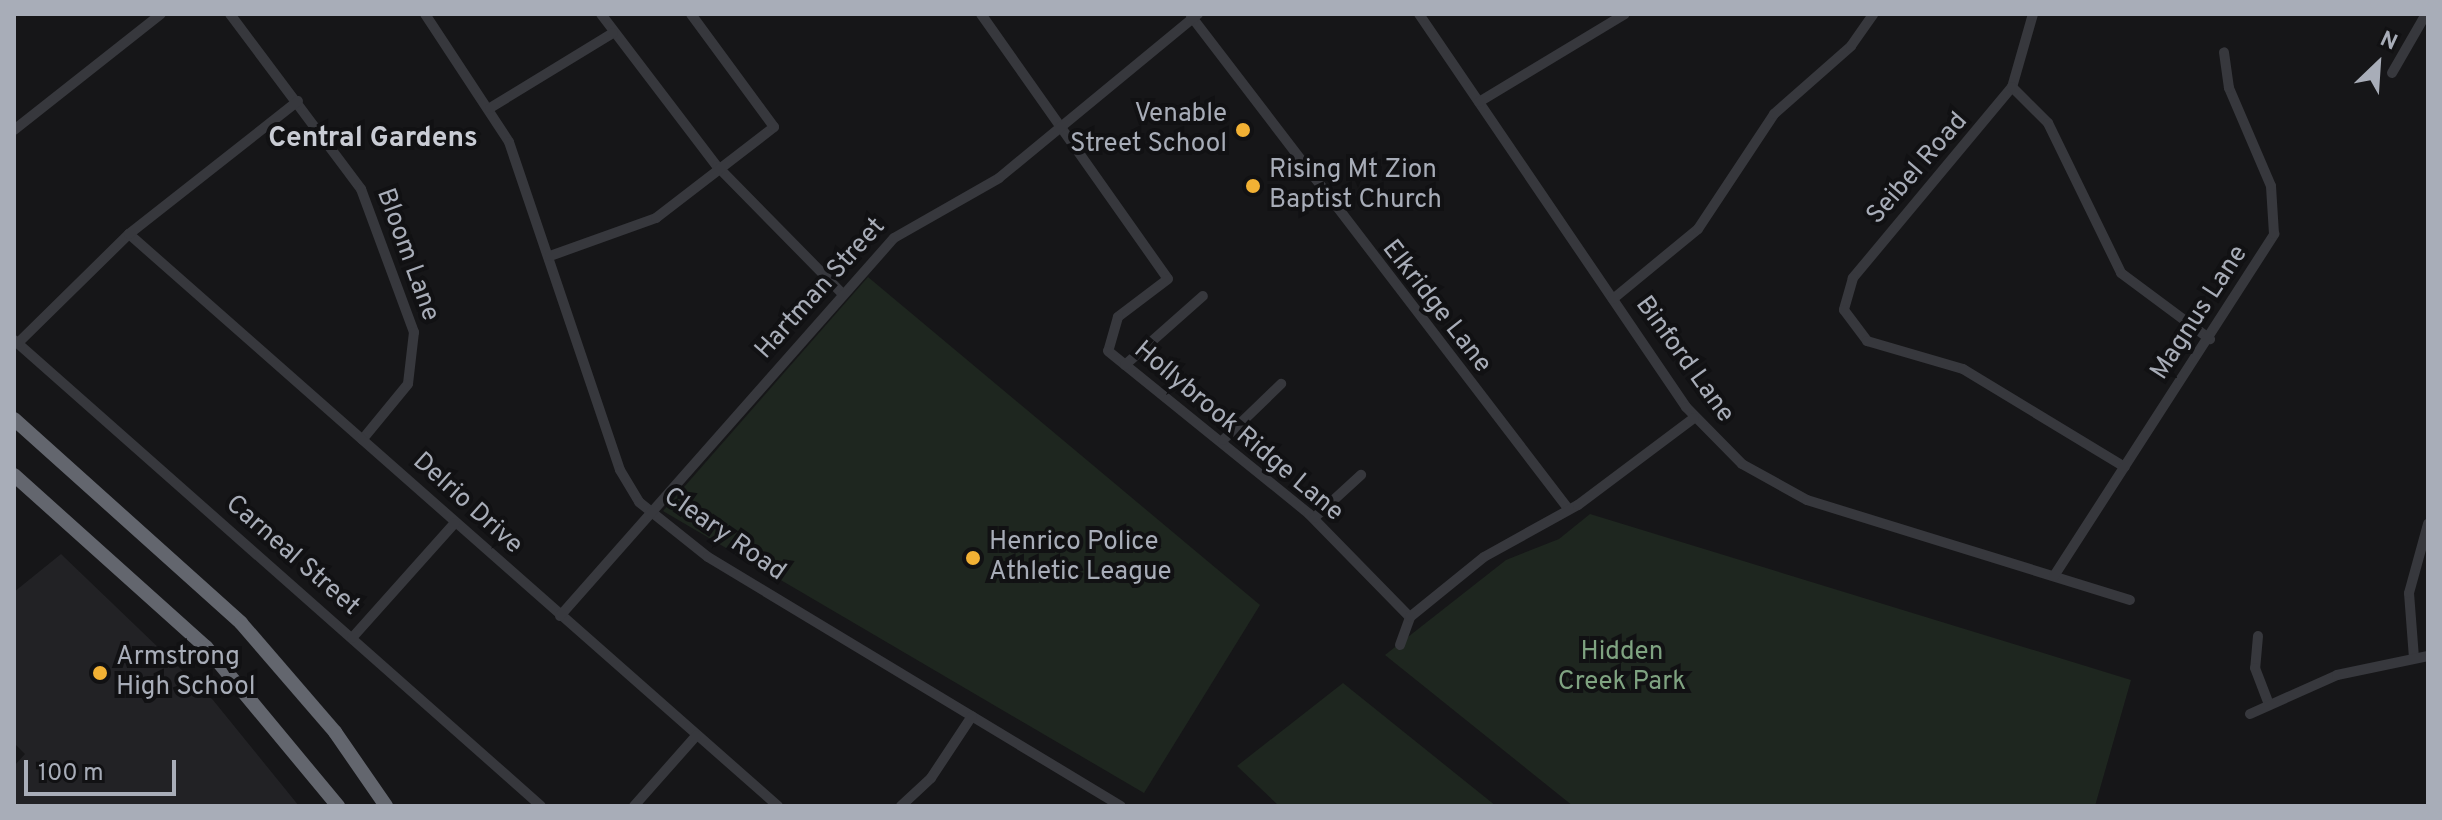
<!DOCTYPE html>
<style>
body{margin:0}
#map{position:relative;width:2442px;height:820px;overflow:hidden;background:#161618;font-family:Overpass,sans-serif}
div>[style]{position:absolute}
[style*='--x']{left:calc(var(--x)*1px);top:calc(var(--y)*1px);width:calc(var(--w)*1px);rotate:calc(var(--a)*1deg)}
.built>*{inset:0;background:#222225}
.green>*{inset:0;background:#1e261f}
.minor>*{height:10px;margin:-5px;padding:0 5px;transform-origin:5px;border-radius:5px;background:#37383d}
.highway>*{height:14px;margin:-7px;padding:0 7px;transform-origin:7px;border-radius:7px;background:#63666e}
.dots>*{width:22px;height:22px;translate:-50% -50%;box-sizing:border-box;border:4px solid #111113;border-radius:50%}
span{translate:-50% -50%;white-space:nowrap;text-align:center;line-height:1.15;-webkit-text-stroke:8px #111113;paint-order:stroke}
.poi-label{font-size:26px;color:#a8adb8}
.right{translate:-100% -50%;text-align:right}
.left{translate:0 -50%;text-align:left}
.street-label{font-size:26px;color:#a8adb8}
.park-label{font-size:26px;color:#7fa381}
.neighbourhood-label{font-size:28px;color:#c9ccd4;font-weight:700}
.frame{position:absolute;inset:0;border:16px solid #a8adb8;pointer-events:none}
.north{position:absolute;left:2338px;top:24px;width:80px;height:80px;-webkit-text-stroke:6px #111113;paint-order:stroke;rotate:25deg;font-size:22px;font-weight:700;line-height:32px;text-align:center;color:#a8adb8}
.north::after{content:'';display:block;margin:auto;width:28px;height:36px;background:#a8adb8;clip-path:polygon(50% 0,100% 100%,50% 72%,0 100%)}
.scale{position:absolute;left:24px;top:760px;width:152px;height:36px;box-sizing:border-box;border:4px solid #a8adb8;border-top:0;padding-left:10px;font-size:24px;line-height:28px;white-space:nowrap;color:#a8adb8;-webkit-text-stroke:6px #111113;paint-order:stroke}
</style>
<div id="map">
<div class="built">
<div style="clip-path:polygon(61px 554px,213px 700px,299px 806px,14px 806px,14px 766px,25px 754px,14px 743px,14px 592px)"></div>
</div>
<div class="green">
<div style="clip-path:polygon(868px 277px,1260px 605px,1144px 793px,663px 511px)"></div>
<div style="clip-path:polygon(1590px 514px,2131px 680px,2095px 806px,1573px 806px,1385px 655px,1506px 560px,1559px 539px)"></div>
<div style="clip-path:polygon(1343px 683px,1496px 806px,1279px 806px,1237px 766px)"></div>
</div>
<div class="minor">
<div style="--x:230;--y:14;--w:219;--a:53.2"></div>
<div style="--x:361;--y:189;--w:153;--a:69.7"></div>
<div style="--x:414;--y:332;--w:52;--a:96.6"></div>
<div style="--x:408;--y:384;--w:72;--a:129.4"></div>
<div style="--x:425;--y:14;--w:153;--a:56.7"></div>
<div style="--x:509;--y:142;--w:346;--a:71.3"></div>
<div style="--x:620;--y:470;--w:37;--a:59"></div>
<div style="--x:639;--y:502;--w:88;--a:38.6"></div>
<div style="--x:708;--y:557;--w:482;--a:31.1"></div>
<div style="--x:601;--y:14;--w:191;--a:52.7"></div>
<div style="--x:717;--y:166;--w:180;--a:45.5"></div>
<div style="--x:981;--y:14;--w:324;--a:54.8"></div>
<div style="--x:1168;--y:279;--w:63;--a:142.8"></div>
<div style="--x:1118;--y:317;--w:35;--a:106"></div>
<div style="--x:1108;--y:351;--w:259;--a:39"></div>
<div style="--x:1309;--y:514;--w:144;--a:45.6"></div>
<div style="--x:1419;--y:14;--w:475;--a:55.8"></div>
<div style="--x:1686;--y:407;--w:80;--a:45.5"></div>
<div style="--x:1742;--y:464;--w:74;--a:29"></div>
<div style="--x:1807;--y:500;--w:338;--a:17.2"></div>
<div style="--x:2033;--y:14;--w:76;--a:106"></div>
<div style="--x:2012;--y:87;--w:249;--a:129.8"></div>
<div style="--x:1853;--y:278;--w:33;--a:106"></div>
<div style="--x:1844;--y:310;--w:39;--a:53"></div>
<div style="--x:1867;--y:341;--w:100;--a:16.3"></div>
<div style="--x:1963;--y:369;--w:189;--a:31.2"></div>
<div style="--x:1191;--y:16;--w:618;--a:52.56"></div>
<div style="--x:2392;--y:73;--w:68;--a:-60"></div>
<div style="--x:2012;--y:87;--w:51;--a:45"></div>
<div style="--x:2048;--y:123;--w:167;--a:64"></div>
<div style="--x:2121;--y:273;--w:111;--a:36.6"></div>
<div style="--x:1479;--y:102;--w:170;--a:-31.1"></div>
<div style="--x:490;--y:108;--w:144;--a:-31.4"></div>
<div style="--x:14;--y:130;--w:187;--a:-38.3"></div>
<div style="--x:129;--y:234;--w:865;--a:41.39"></div>
<div style="--x:550;--y:256;--w:113;--a:-19.7"></div>
<div style="--x:656;--y:218;--w:149;--a:-37.6"></div>
<div style="--x:774;--y:127;--w:140;--a:-126.3"></div>
<div style="--x:1613;--y:299;--w:110;--a:-39.5"></div>
<div style="--x:1698;--y:229;--w:138;--a:-56.5"></div>
<div style="--x:1774;--y:114;--w:103;--a:-41.4"></div>
<div style="--x:1851;--y:46;--w:39;--a:-55"></div>
<div style="--x:14;--y:340;--w:703;--a:41.48"></div>
<div style="--x:18;--y:343;--w:156;--a:-44.5"></div>
<div style="--x:129;--y:234;--w:215;--a:-38.2"></div>
<div style="--x:1125;--y:365;--w:104;--a:-41.5"></div>
<div style="--x:1223;--y:440;--w:81;--a:-44"></div>
<div style="--x:1314;--y:518;--w:64;--a:-42.5"></div>
<div style="--x:2054;--y:576;--w:407;--a:-57.2"></div>
<div style="--x:2274;--y:234;--w:48;--a:-93.6"></div>
<div style="--x:2271;--y:186;--w:107;--a:-113.2"></div>
<div style="--x:2229;--y:88;--w:36;--a:-98"></div>
<div style="--x:560;--y:616;--w:504;--a:-48.54"></div>
<div style="--x:894;--y:238;--w:121;--a:-29.7"></div>
<div style="--x:999;--y:178;--w:258;--a:-39.5"></div>
<div style="--x:2258;--y:636;--w:32;--a:95"></div>
<div style="--x:2255;--y:668;--w:39;--a:69"></div>
<div style="--x:352;--y:638;--w:154;--a:-48.2"></div>
<div style="--x:1400;--y:645;--w:30;--a:-70"></div>
<div style="--x:1410;--y:617;--w:95;--a:-39"></div>
<div style="--x:1484;--y:557;--w:107;--a:-29"></div>
<div style="--x:1578;--y:505;--w:145;--a:-36.9"></div>
<div style="--x:2414;--y:658;--w:65;--a:-94.4"></div>
<div style="--x:2409;--y:593;--w:72;--a:-74.6"></div>
<div style="--x:2250;--y:714;--w:95;--a:-24.1"></div>
<div style="--x:2337;--y:675;--w:93;--a:-11.8"></div>
<div style="--x:634;--y:806;--w:94;--a:-48.5"></div>
<div style="--x:901;--y:806;--w:41;--a:-43"></div>
<div style="--x:931;--y:778;--w:74;--a:-56.5"></div>
</div>
<div class="highway">
<div style="--x:14;--y:419;--w:305;--a:41.9"></div>
<div style="--x:241;--y:623;--w:144;--a:49.2"></div>
<div style="--x:335;--y:732;--w:90;--a:55.4"></div>
<div style="--x:14;--y:475;--w:258;--a:41.9"></div>
<div style="--x:206;--y:647;--w:207;--a:50.3"></div>
</div>
<div class="dots">
<div style="left:1243px;top:130px;background:#f2b134"></div>
<div style="left:1253px;top:186px;background:#f2b134"></div>
<div style="left:973px;top:558px;background:#f2b134"></div>
<div style="left:100px;top:673px;background:#f2b134"></div>
</div>
<div class="poi-label">
<span class="right" style="left:1227px;top:130px">Venable<br>Street School</span>
<span class="left" style="left:1269px;top:186px">Rising Mt Zion<br>Baptist Church</span>
<span class="left" style="left:989px;top:558px">Henrico Police<br>Athletic League</span>
<span class="left" style="left:116px;top:673px">Armstrong<br>High School</span>
</div>
<div class="street-label">
<span style="left:1918px;top:169px;rotate:-49deg">Seibel Road</span>
<span style="left:407px;top:255px;rotate:70deg">Bloom Lane</span>
<span style="left:821px;top:289px;rotate:-48deg">Hartman Street</span>
<span style="left:1436px;top:307px;rotate:52deg">Elkridge Lane</span>
<span style="left:2200px;top:313px;rotate:-57deg">Magnus Lane</span>
<span style="left:1684px;top:360px;rotate:54deg">Binford Lane</span>
<span style="left:1238px;top:432px;rotate:40deg">Hollybrook Ridge Lane</span>
<span style="left:467px;top:504px;rotate:42deg">Delrio Drive</span>
<span style="left:724px;top:535px;rotate:35deg">Cleary Road</span>
<span style="left:292px;top:556px;rotate:41deg">Carneal Street</span>
</div>
<div class="park-label">
<span style="left:1622px;top:668px">Hidden<br>Creek Park</span>
</div>
<div class="neighbourhood-label">
<span style="left:373px;top:139px">Central Gardens</span>
</div>
<div class="frame"></div>
<div class="north">N</div>
<div class="scale">100 m</div>
</div>
